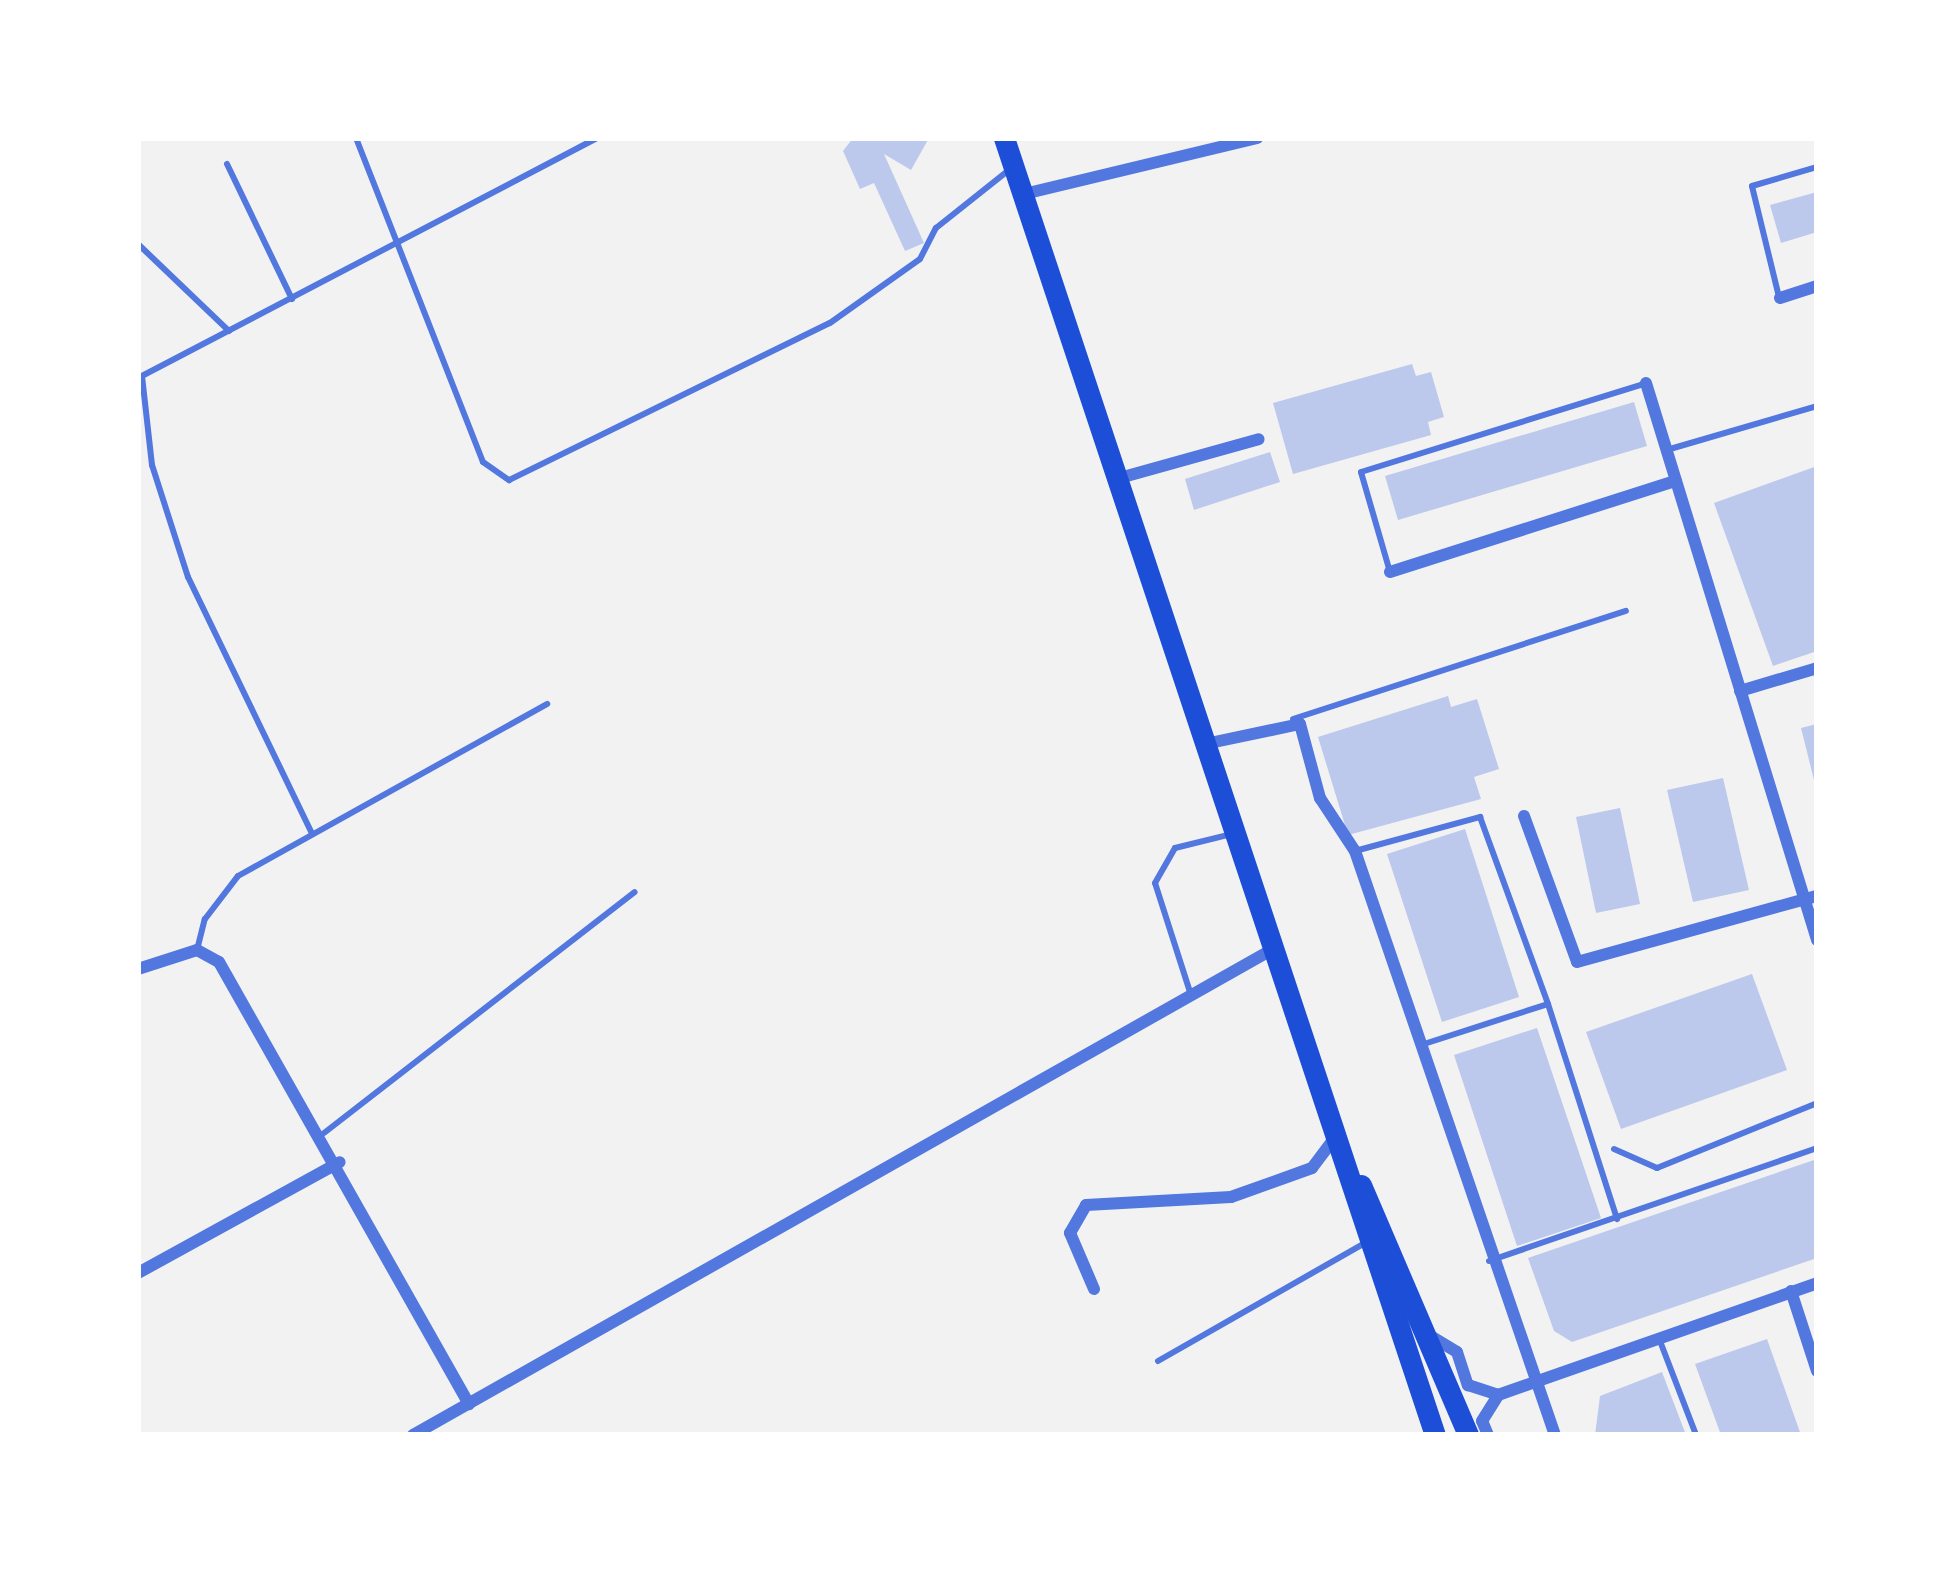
<!DOCTYPE html>
<style>
body{margin:0}
#map{position:relative;width:1955px;height:1573px;overflow:hidden;background:#f2f2f2;font-family:Lora,serif}
div>[style]{position:absolute}
[style*='--x']{left:calc(var(--x)*1px);top:calc(var(--y)*1px);width:calc(var(--w)*1px);rotate:calc(var(--a)*1deg)}
.building>*{inset:0;background:#bdc9ec}
.service>*{height:6px;margin:-3px;padding:0 3px;transform-origin:3px;border-radius:3px;background:#5277de}
.minor>*{height:12px;margin:-6px;padding:0 6px;transform-origin:6px;border-radius:6px;background:#5277de}
.trunk>*{height:21px;margin:-10.5px;padding:0 10.5px;transform-origin:10.5px;border-radius:10.5px;background:#1d4ed8}
span{translate:-50% -50%;white-space:nowrap;text-align:center;line-height:1.15;-webkit-text-stroke:10px #fff;paint-order:stroke}
.frame{position:absolute;inset:0;border:141px solid #fff;pointer-events:none}
</style>
<div id="map">
<div class="building">
<div style="clip-path:polygon(853px 138px,929px 138px,911px 170px,884px 154px,924px 243px,905px 251px,874px 183px,860px 189px,843px 151px)"></div>
<div style="clip-path:polygon(1817px 192px,1817px 232px,1781px 243px,1770px 205px)"></div>
<div style="clip-path:polygon(1412px 364px,1416px 376px,1431px 372px,1444px 417px,1428px 422px,1431px 435px,1293px 474px,1273px 403px)"></div>
<div style="clip-path:polygon(1634px 402px,1647px 446px,1398px 520px,1385px 476px)"></div>
<div style="clip-path:polygon(1270px 452px,1280px 482px,1194px 510px,1185px 479px)"></div>
<div style="clip-path:polygon(1817px 466px,1817px 651px,1773px 666px,1714px 503px)"></div>
<div style="clip-path:polygon(1448px 696px,1451px 707px,1477px 699px,1499px 769px,1474px 777px,1481px 799px,1348px 835px,1318px 737px)"></div>
<div style="clip-path:polygon(1817px 724px,1817px 784px,1815px 784px,1801px 728px)"></div>
<div style="clip-path:polygon(1723px 778px,1749px 890px,1693px 902px,1667px 790px)"></div>
<div style="clip-path:polygon(1620px 808px,1640px 904px,1596px 913px,1576px 817px)"></div>
<div style="clip-path:polygon(1465px 829px,1519px 997px,1442px 1022px,1387px 854px)"></div>
<div style="clip-path:polygon(1752px 974px,1787px 1070px,1621px 1129px,1586px 1032px)"></div>
<div style="clip-path:polygon(1537px 1028px,1601px 1218px,1517px 1246px,1454px 1055px)"></div>
<div style="clip-path:polygon(1817px 1159px,1817px 1258px,1572px 1342px,1554px 1331px,1528px 1258px)"></div>
<div style="clip-path:polygon(1767px 1339px,1801px 1435px,1721px 1435px,1695px 1364px)"></div>
<div style="clip-path:polygon(1662px 1372px,1686px 1435px,1595px 1435px,1600px 1396px)"></div>
</div>
<div class="service">
<div style="--x:356;--y:138;--w:348;--a:68.6"></div>
<div style="--x:483;--y:462;--w:32;--a:35"></div>
<div style="--x:509;--y:480;--w:357;--a:-26.1"></div>
<div style="--x:830;--y:323;--w:110;--a:-35.4"></div>
<div style="--x:920;--y:259;--w:35;--a:-63"></div>
<div style="--x:936;--y:228;--w:93;--a:-38.5"></div>
<div style="--x:227;--y:164;--w:150;--a:64.3"></div>
<div style="--x:138;--y:244;--w:126;--a:43.7"></div>
<div style="--x:1779;--y:297;--w:114;--a:-103.7"></div>
<div style="--x:1752;--y:186;--w:68;--a:-16.3"></div>
<div style="--x:142;--y:376;--w:90;--a:83.6"></div>
<div style="--x:152;--y:465;--w:118;--a:72.2"></div>
<div style="--x:188;--y:577;--w:284;--a:64.2"></div>
<div style="--x:138;--y:378;--w:518;--a:-27.6"></div>
<div style="--x:1670;--y:449;--w:153;--a:-16.3"></div>
<div style="--x:1390;--y:572;--w:104;--a:-106.2"></div>
<div style="--x:1361;--y:472;--w:299;--a:-17.3"></div>
<div style="--x:1293;--y:719;--w:350;--a:-18"></div>
<div style="--x:1355;--y:851;--w:130;--a:-15.2"></div>
<div style="--x:1480;--y:817;--w:199;--a:70"></div>
<div style="--x:197;--y:950;--w:32;--a:-76"></div>
<div style="--x:205;--y:919;--w:54;--a:-52.5"></div>
<div style="--x:238;--y:876;--w:354;--a:-29.1"></div>
<div style="--x:1190;--y:992;--w:114;--a:-107.8"></div>
<div style="--x:1155;--y:883;--w:40;--a:-60.3"></div>
<div style="--x:1175;--y:848;--w:59;--a:-13.8"></div>
<div style="--x:1424;--y:1044;--w:130;--a:-17.9"></div>
<div style="--x:1548;--y:1004;--w:226;--a:72.2"></div>
<div style="--x:324;--y:1133;--w:393;--a:-37.8"></div>
<div style="--x:1614;--y:1149;--w:47;--a:23.8"></div>
<div style="--x:1657;--y:1168;--w:173;--a:-22.1"></div>
<div style="--x:1489;--y:1261;--w:347;--a:-19"></div>
<div style="--x:1660;--y:1341;--w:101;--a:69"></div>
<div style="--x:1158;--y:1361;--w:238;--a:-29.7"></div>
</div>
<div class="minor">
<div style="--x:1024;--y:194;--w:240;--a:-13.5"></div>
<div style="--x:1780;--y:298;--w:39;--a:-18"></div>
<div style="--x:1646;--y:383;--w:583;--a:72.93"></div>
<div style="--x:1116;--y:479;--w:148;--a:-15.6"></div>
<div style="--x:1390;--y:572;--w:300;--a:-17.7"></div>
<div style="--x:1740;--y:691;--w:80;--a:-16.6"></div>
<div style="--x:1205;--y:744;--w:97;--a:-11.9"></div>
<div style="--x:1300;--y:724;--w:77;--a:74.9"></div>
<div style="--x:1320;--y:798;--w:64;--a:56.6"></div>
<div style="--x:1355;--y:851;--w:617;--a:71.1"></div>
<div style="--x:1524;--y:816;--w:155;--a:70"></div>
<div style="--x:1577;--y:962;--w:249;--a:-15.4"></div>
<div style="--x:138;--y:969;--w:62;--a:-17.9"></div>
<div style="--x:197;--y:950;--w:25;--a:29"></div>
<div style="--x:219;--y:962;--w:508;--a:60.51"></div>
<div style="--x:138;--y:1273;--w:230;--a:-28.8"></div>
<div style="--x:1094;--y:1289;--w:61;--a:-113.2"></div>
<div style="--x:1070;--y:1233;--w:32;--a:-60"></div>
<div style="--x:1086;--y:1205;--w:145;--a:-3.2"></div>
<div style="--x:1231;--y:1197;--w:86;--a:-19.7"></div>
<div style="--x:1312;--y:1168;--w:38;--a:-53"></div>
<div style="--x:1791;--y:1291;--w:84;--a:72"></div>
<div style="--x:1432;--y:1337;--w:29;--a:31"></div>
<div style="--x:1457;--y:1352;--w:35;--a:72"></div>
<div style="--x:1468;--y:1385;--w:32;--a:18"></div>
<div style="--x:1498;--y:1395;--w:338;--a:-19.3"></div>
<div style="--x:413;--y:1435;--w:988;--a:-29.47"></div>
<div style="--x:1488;--y:1435;--w:15;--a:-113"></div>
<div style="--x:1482;--y:1421;--w:31;--a:-58"></div>
</div>
<div class="trunk">
<div style="--x:1004;--y:138;--w:1367;--a:71.62"></div>
<div style="--x:1361;--y:1185;--w:272;--a:66.8"></div>
</div>
<div class="frame"></div>
</div>
